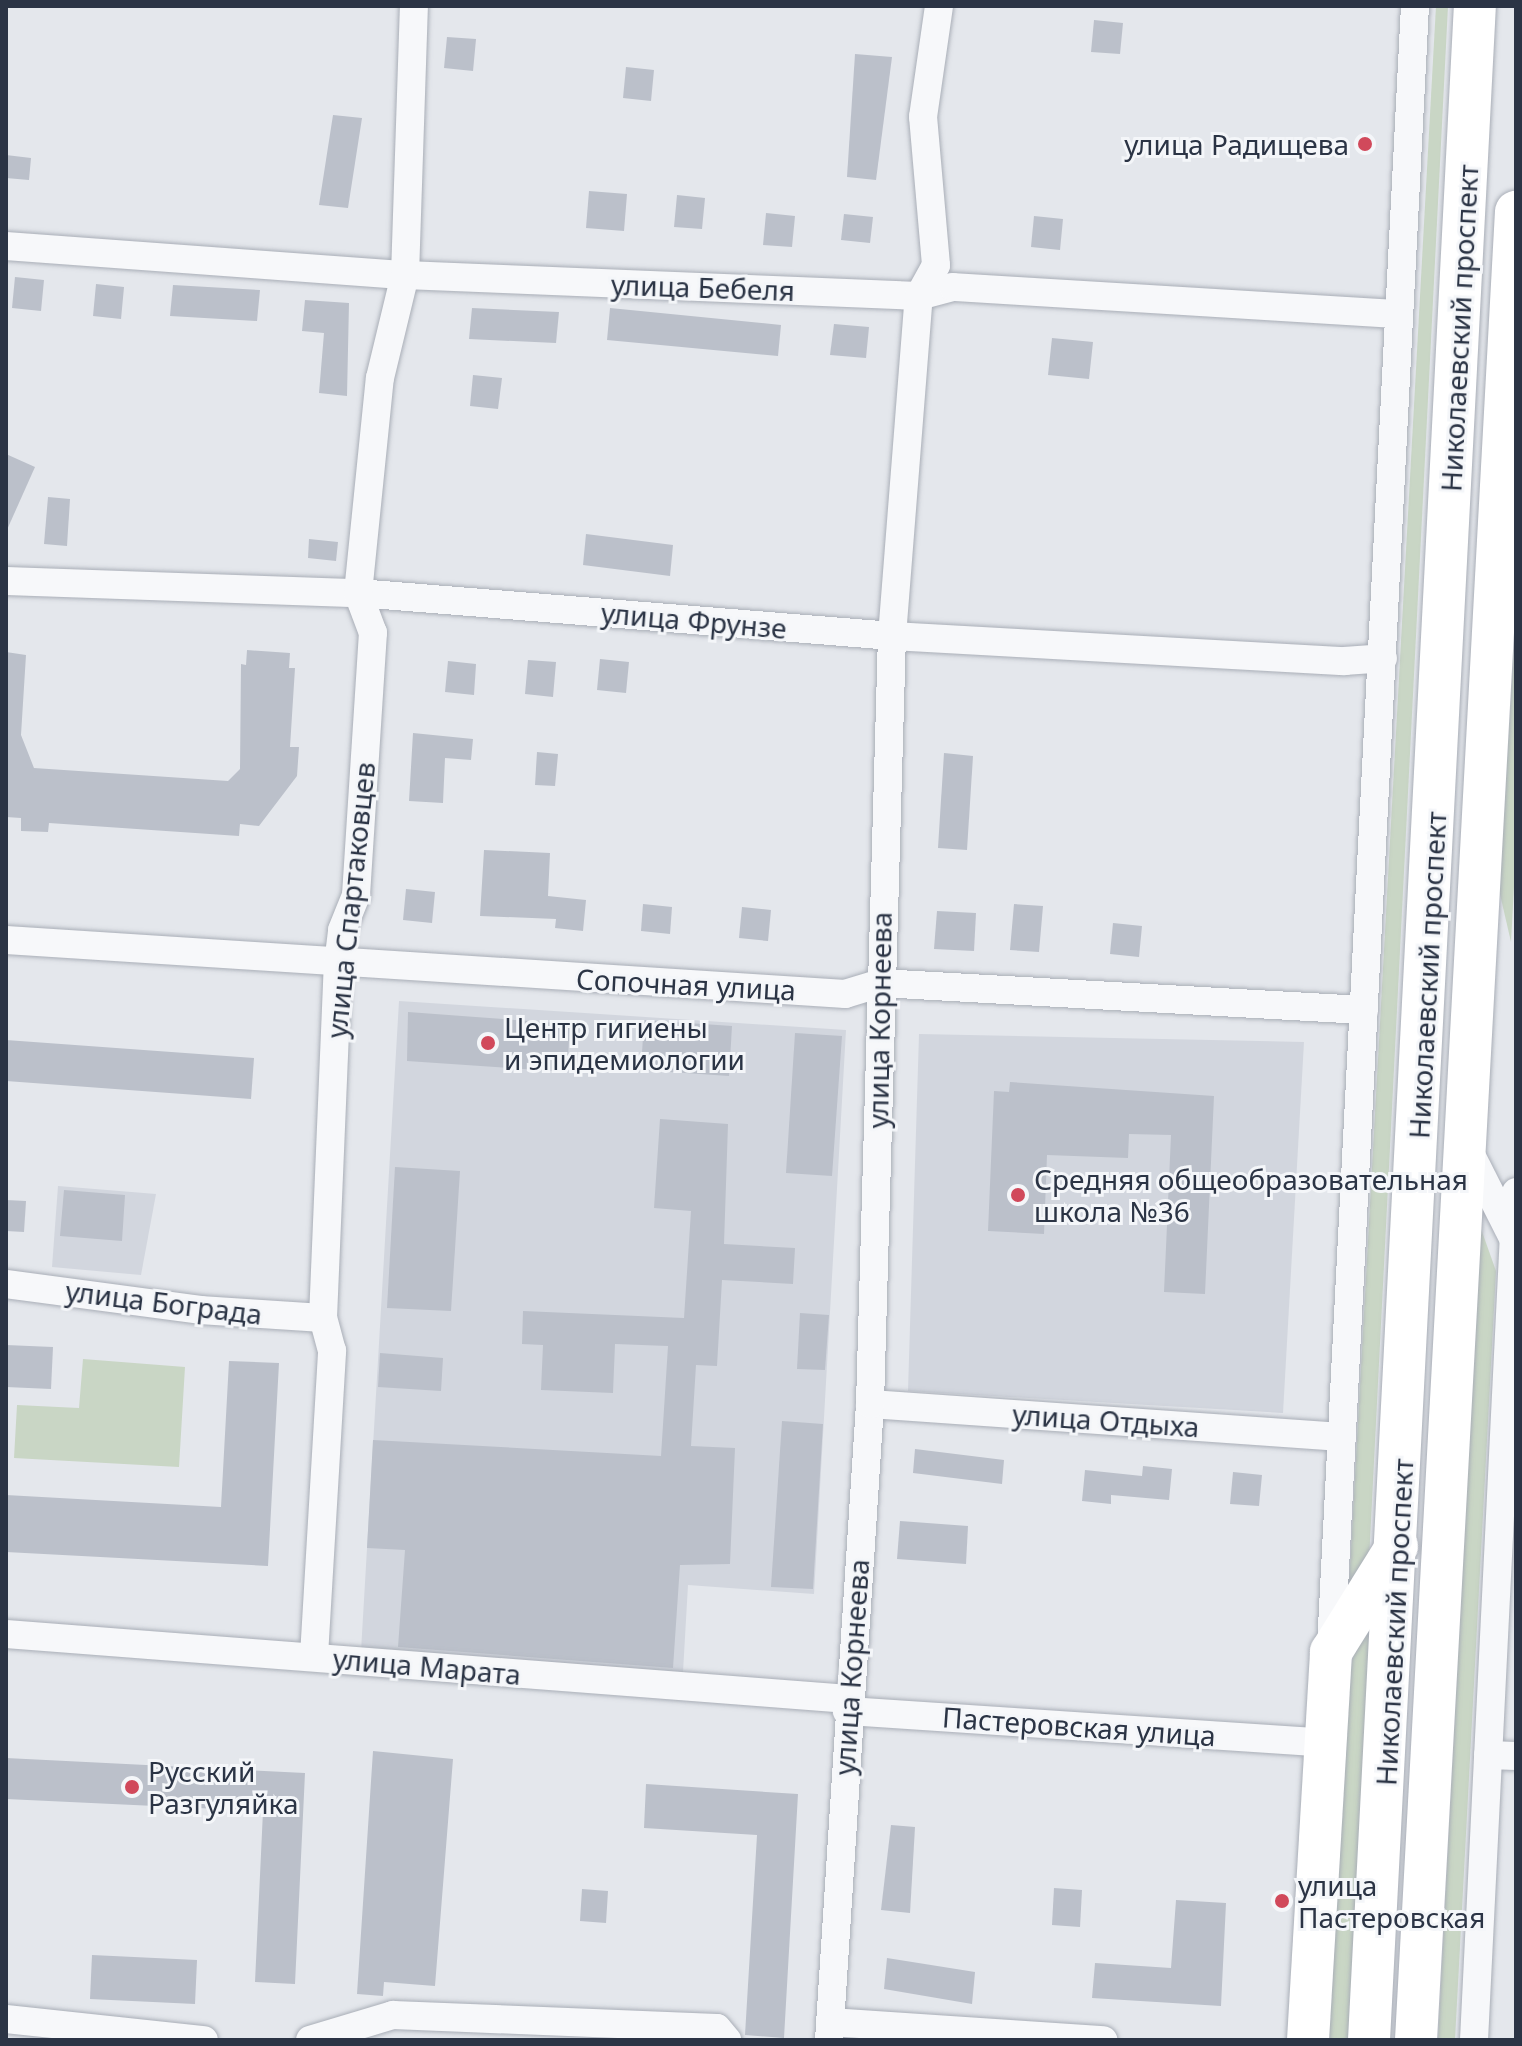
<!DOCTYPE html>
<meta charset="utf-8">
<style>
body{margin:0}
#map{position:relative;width:1522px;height:2046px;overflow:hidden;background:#e4e7ec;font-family:"Noto Sans",sans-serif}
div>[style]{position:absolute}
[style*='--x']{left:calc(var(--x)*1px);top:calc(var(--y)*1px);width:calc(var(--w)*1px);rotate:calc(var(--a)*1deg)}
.built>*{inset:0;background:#d2d6de}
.green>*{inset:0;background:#c9d6c5}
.building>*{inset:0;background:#bbc0ca}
.roads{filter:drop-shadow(0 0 2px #a9aeb7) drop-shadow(0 0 2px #a9aeb7)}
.minor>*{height:28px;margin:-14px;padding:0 14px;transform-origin:14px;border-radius:14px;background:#f7f8fa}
.primary>*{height:42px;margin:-21px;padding:0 21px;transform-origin:21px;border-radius:21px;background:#fff}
.dots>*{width:22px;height:22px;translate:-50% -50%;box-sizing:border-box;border:4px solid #f4f6f9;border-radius:50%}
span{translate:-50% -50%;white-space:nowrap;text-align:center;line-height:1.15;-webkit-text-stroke:6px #f4f6f9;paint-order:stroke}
.poi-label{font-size:28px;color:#2b3445}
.right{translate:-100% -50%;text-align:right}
.left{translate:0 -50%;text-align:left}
.street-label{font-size:28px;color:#2b3445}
.frame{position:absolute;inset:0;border:8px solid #2b3445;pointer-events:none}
</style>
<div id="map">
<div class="built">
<div style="clip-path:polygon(399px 1001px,846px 1030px,814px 1594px,688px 1585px,683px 1672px,361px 1651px)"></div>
<div style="clip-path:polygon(919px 1034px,1304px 1042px,1283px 1413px,908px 1391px)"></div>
<div style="clip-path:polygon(58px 1186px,156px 1194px,141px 1275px,52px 1267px)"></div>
</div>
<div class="green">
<div style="clip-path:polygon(1436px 6px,1448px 6px,1369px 1560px,1349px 1586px)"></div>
<div style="clip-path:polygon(1515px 632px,1516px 850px,1511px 942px,1499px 890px)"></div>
<div style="clip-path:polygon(1480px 1226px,1496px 1271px,1455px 2040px,1438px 2040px)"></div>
<div style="clip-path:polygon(83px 1359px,185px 1367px,179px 1467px,14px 1458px,17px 1405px,79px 1408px)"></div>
<div style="clip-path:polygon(1382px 1603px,1353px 2040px,1329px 2040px,1350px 1668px,1362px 1626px)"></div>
</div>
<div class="building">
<div style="clip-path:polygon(1094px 20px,1123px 23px,1120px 54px,1091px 52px)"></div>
<div style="clip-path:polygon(447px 37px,476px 39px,473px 71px,444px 68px)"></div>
<div style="clip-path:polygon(855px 54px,892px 57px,876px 180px,847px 177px)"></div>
<div style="clip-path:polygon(626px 67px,654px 70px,651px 101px,623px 98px)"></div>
<div style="clip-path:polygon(333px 115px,362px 118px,348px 208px,319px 205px)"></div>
<div style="clip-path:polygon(6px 155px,31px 158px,29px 180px,6px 178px)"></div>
<div style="clip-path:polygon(589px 191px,627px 194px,624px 231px,586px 228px)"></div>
<div style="clip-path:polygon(677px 195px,705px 198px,702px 229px,674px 227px)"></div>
<div style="clip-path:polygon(766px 213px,795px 216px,792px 247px,763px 245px)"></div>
<div style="clip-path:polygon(844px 214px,873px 217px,870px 243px,841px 240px)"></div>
<div style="clip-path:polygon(1034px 216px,1063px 219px,1060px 250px,1031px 247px)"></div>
<div style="clip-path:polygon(15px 277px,44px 280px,41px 311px,12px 308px)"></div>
<div style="clip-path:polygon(96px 284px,124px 287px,121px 319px,93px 316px)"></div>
<div style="clip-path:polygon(173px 285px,260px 290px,257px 321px,170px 316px)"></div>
<div style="clip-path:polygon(305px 300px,349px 303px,347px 396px,319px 393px,324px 333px,302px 331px)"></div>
<div style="clip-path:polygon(472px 308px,559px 312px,556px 343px,469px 339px)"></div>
<div style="clip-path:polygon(610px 308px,781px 325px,778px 356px,607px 340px)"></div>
<div style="clip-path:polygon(834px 324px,869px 327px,866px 358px,830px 355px)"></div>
<div style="clip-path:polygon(1052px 338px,1093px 342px,1089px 379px,1048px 375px)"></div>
<div style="clip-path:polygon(473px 375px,502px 378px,498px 409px,470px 406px)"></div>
<div style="clip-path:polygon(6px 454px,35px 467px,6px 532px)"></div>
<div style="clip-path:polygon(48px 497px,70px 499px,67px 546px,44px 544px)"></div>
<div style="clip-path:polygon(586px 534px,673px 545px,670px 576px,583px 565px)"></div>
<div style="clip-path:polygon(309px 539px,338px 542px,336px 561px,308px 558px)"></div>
<div style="clip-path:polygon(247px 650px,290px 653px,289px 668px,295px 668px,290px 747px,299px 747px,297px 776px,259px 826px,240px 824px,239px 836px,49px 823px,48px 832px,21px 831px,21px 818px,6px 817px,6px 652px,26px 655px,21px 735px,34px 768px,228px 781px,240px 769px,241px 664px,246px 665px)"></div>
<div style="clip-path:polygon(600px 659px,629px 662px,626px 693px,597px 690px)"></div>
<div style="clip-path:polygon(528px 660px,556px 662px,553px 697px,525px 694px)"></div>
<div style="clip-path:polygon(448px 661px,476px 664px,474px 695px,445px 692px)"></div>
<div style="clip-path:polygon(413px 733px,473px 739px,471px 760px,445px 758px,443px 803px,409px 801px)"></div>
<div style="clip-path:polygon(537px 752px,558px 754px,555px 786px,535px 785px)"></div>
<div style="clip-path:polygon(944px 753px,973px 756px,967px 850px,938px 848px)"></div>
<div style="clip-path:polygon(484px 850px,550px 853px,548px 896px,586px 900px,583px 931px,555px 928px,556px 919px,480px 916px)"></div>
<div style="clip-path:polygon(406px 889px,435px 892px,432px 923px,403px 920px)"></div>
<div style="clip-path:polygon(643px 904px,672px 907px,670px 934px,641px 931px)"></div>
<div style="clip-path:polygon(1014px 904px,1043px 906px,1039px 952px,1010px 950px)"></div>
<div style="clip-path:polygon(742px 907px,771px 910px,768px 941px,739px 938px)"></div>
<div style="clip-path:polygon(937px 911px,976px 913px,974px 951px,934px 949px)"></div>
<div style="clip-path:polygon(1113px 923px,1142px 926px,1139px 957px,1110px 954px)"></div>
<div style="clip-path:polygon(408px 1012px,570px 1024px,567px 1072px,407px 1061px)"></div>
<div style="clip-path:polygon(644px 1020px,732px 1026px,729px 1076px,641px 1070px)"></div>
<div style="clip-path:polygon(795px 1033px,842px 1036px,832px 1176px,786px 1173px)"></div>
<div style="clip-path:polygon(6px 1040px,254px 1058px,251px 1099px,6px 1081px)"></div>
<div style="clip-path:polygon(1010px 1082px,1214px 1096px,1205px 1294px,1164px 1292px,1171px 1135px,1129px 1134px,1128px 1158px,1047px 1155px,1044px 1234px,988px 1231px,994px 1091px,1009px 1092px)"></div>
<div style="clip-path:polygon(660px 1119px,728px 1124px,724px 1244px,795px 1248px,793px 1284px,722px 1280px,717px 1366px,696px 1365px,691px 1446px,735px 1448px,730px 1564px,680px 1565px,673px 1668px,398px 1647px,405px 1550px,367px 1548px,373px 1440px,661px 1456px,668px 1346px,615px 1344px,613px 1393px,541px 1390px,543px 1345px,522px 1344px,523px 1311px,684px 1318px,691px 1211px,654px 1208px)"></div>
<div style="clip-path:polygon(395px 1167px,460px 1171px,451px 1311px,387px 1308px)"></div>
<div style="clip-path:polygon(64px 1190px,125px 1195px,122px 1241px,60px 1236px)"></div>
<div style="clip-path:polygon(6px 1200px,26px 1201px,24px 1232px,6px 1231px)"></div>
<div style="clip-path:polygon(800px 1313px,829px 1315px,825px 1370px,797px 1369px)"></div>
<div style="clip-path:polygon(6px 1345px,53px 1347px,51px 1389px,6px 1387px)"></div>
<div style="clip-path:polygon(380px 1353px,443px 1358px,441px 1391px,378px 1387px)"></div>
<div style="clip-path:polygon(229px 1361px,279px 1363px,268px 1566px,6px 1552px,6px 1495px,221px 1507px)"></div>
<div style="clip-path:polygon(782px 1421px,823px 1424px,813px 1589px,771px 1587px)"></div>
<div style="clip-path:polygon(915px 1449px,1004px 1460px,1002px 1484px,913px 1473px)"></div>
<div style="clip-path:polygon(1143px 1466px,1172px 1469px,1169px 1500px,1111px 1495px,1111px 1504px,1082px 1501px,1085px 1470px,1142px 1476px)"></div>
<div style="clip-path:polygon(1233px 1472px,1262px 1475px,1259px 1506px,1230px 1504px)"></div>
<div style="clip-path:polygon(900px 1521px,968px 1526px,966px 1564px,897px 1559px)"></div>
<div style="clip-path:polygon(373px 1751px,453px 1759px,435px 1986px,384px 1982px,383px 1996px,357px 1994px)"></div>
<div style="clip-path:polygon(6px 1758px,305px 1773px,295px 1984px,255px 1982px,263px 1811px,6px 1799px)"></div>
<div style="clip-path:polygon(646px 1784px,798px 1794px,784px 2038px,745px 2035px,757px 1835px,644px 1828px)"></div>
<div style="clip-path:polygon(891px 1825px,915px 1827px,910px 1913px,881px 1910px)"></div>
<div style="clip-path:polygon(1054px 1888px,1082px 1890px,1080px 1927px,1052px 1925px)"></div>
<div style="clip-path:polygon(582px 1889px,608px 1891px,606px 1923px,580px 1921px)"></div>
<div style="clip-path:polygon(1176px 1900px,1226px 1903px,1221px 2006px,1092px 1998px,1095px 1963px,1171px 1968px)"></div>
<div style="clip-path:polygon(92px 1955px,197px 1960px,195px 2004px,90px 1999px)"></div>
<div style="clip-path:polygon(887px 1958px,975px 1972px,972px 2004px,884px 1989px)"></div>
</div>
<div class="roads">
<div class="minor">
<div style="--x:6;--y:246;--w:400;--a:4.2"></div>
<div style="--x:405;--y:275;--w:514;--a:2.34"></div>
<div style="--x:919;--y:296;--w:35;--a:-15"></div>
<div style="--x:953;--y:287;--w:446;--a:3.5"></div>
<div style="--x:6;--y:581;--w:352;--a:2"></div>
<div style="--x:358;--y:593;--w:536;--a:4.6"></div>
<div style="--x:892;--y:636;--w:453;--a:3.2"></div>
<div style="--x:1344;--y:661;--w:39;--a:-4"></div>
<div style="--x:6;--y:940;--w:841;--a:3.68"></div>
<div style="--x:845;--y:994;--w:37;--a:-17"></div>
<div style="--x:880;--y:983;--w:485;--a:3.2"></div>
<div style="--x:1468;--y:1149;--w:97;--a:63.2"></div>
<div style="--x:6;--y:1284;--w:196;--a:7.6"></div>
<div style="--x:200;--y:1310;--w:123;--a:3.7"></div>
<div style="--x:870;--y:1404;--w:473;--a:4"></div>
<div style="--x:6;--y:1634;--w:845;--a:4.41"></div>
<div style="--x:848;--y:1699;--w:12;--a:95"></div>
<div style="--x:847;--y:1711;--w:477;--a:3.8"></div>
<div style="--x:1331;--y:1647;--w:1643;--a:-87.07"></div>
<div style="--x:314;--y:1656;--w:306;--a:-86.6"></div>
<div style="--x:332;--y:1351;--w:34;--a:-105"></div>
<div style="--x:323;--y:1318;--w:354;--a:-87.6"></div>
<div style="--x:338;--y:964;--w:34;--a:-83"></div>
<div style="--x:342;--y:930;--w:38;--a:-68"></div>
<div style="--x:356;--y:895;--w:263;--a:-86.3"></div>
<div style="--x:373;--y:633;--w:43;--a:-110.6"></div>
<div style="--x:358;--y:593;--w:216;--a:-84.2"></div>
<div style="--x:380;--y:378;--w:106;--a:-76.4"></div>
<div style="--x:405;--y:275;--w:269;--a:-88.1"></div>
<div style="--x:1488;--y:1755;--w:28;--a:2"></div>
<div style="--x:6;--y:2019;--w:199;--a:6.1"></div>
<div style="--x:830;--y:2022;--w:274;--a:3.8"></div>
<div style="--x:310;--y:2040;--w:87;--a:-16.8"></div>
<div style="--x:393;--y:2015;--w:324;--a:2.3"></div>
<div style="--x:717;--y:2028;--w:16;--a:50"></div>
<div style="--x:829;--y:2040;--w:637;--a:-86.31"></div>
<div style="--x:870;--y:1404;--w:768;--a:-88.36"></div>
<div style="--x:892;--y:636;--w:341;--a:-85.5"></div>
<div style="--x:919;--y:296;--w:35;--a:-61"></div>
<div style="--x:936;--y:265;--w:149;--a:-95"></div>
<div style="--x:923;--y:117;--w:112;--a:-81.8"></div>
<div style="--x:1474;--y:2040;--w:849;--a:-87.16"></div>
</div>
<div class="primary">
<div style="--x:1308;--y:2040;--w:389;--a:-86.6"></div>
<div style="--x:1331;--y:1652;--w:125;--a:-58.1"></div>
<div style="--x:1369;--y:2040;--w:2037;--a:-87.02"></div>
<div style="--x:1416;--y:2040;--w:1831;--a:-86.87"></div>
</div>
</div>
<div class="dots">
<div style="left:1365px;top:144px;background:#d1495b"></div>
<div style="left:488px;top:1043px;background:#d1495b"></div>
<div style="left:1018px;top:1195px;background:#d1495b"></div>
<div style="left:132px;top:1787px;background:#d1495b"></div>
<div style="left:1282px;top:1901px;background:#d1495b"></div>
</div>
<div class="poi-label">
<span class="right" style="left:1349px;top:144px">улица Радищева</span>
<span class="left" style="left:504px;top:1043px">Центр гигиены<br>и эпидемиологии</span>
<span class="left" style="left:1034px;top:1195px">Средняя общеобразовательная<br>школа №36</span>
<span class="left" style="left:148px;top:1787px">Русский<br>Разгуляйка</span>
<span class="left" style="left:1298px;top:1901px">улица<br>Пастеровская</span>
</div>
<div class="street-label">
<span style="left:703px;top:287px;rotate:2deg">улица Бебеля</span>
<span style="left:1459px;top:328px;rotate:-87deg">Николаевский проспект</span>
<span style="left:694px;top:620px;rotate:5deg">улица Фрунзе</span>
<span style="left:350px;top:900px;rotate:-84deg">улица Спартаковцев</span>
<span style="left:1427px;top:975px;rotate:-87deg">Николаевский проспект</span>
<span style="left:686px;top:984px;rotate:3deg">Сопочная улица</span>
<span style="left:879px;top:1020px;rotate:-89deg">улица Корнеева</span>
<span style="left:164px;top:1302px;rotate:7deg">улица Бограда</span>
<span style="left:1106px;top:1420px;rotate:4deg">улица Отдыха</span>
<span style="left:1394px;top:1622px;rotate:-87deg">Николаевский проспект</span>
<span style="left:427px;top:1666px;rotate:5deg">улица Марата</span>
<span style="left:851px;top:1667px;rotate:-86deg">улица Корнеева</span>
<span style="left:1079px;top:1726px;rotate:4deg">Пастеровская улица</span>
</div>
<div class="frame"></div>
</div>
